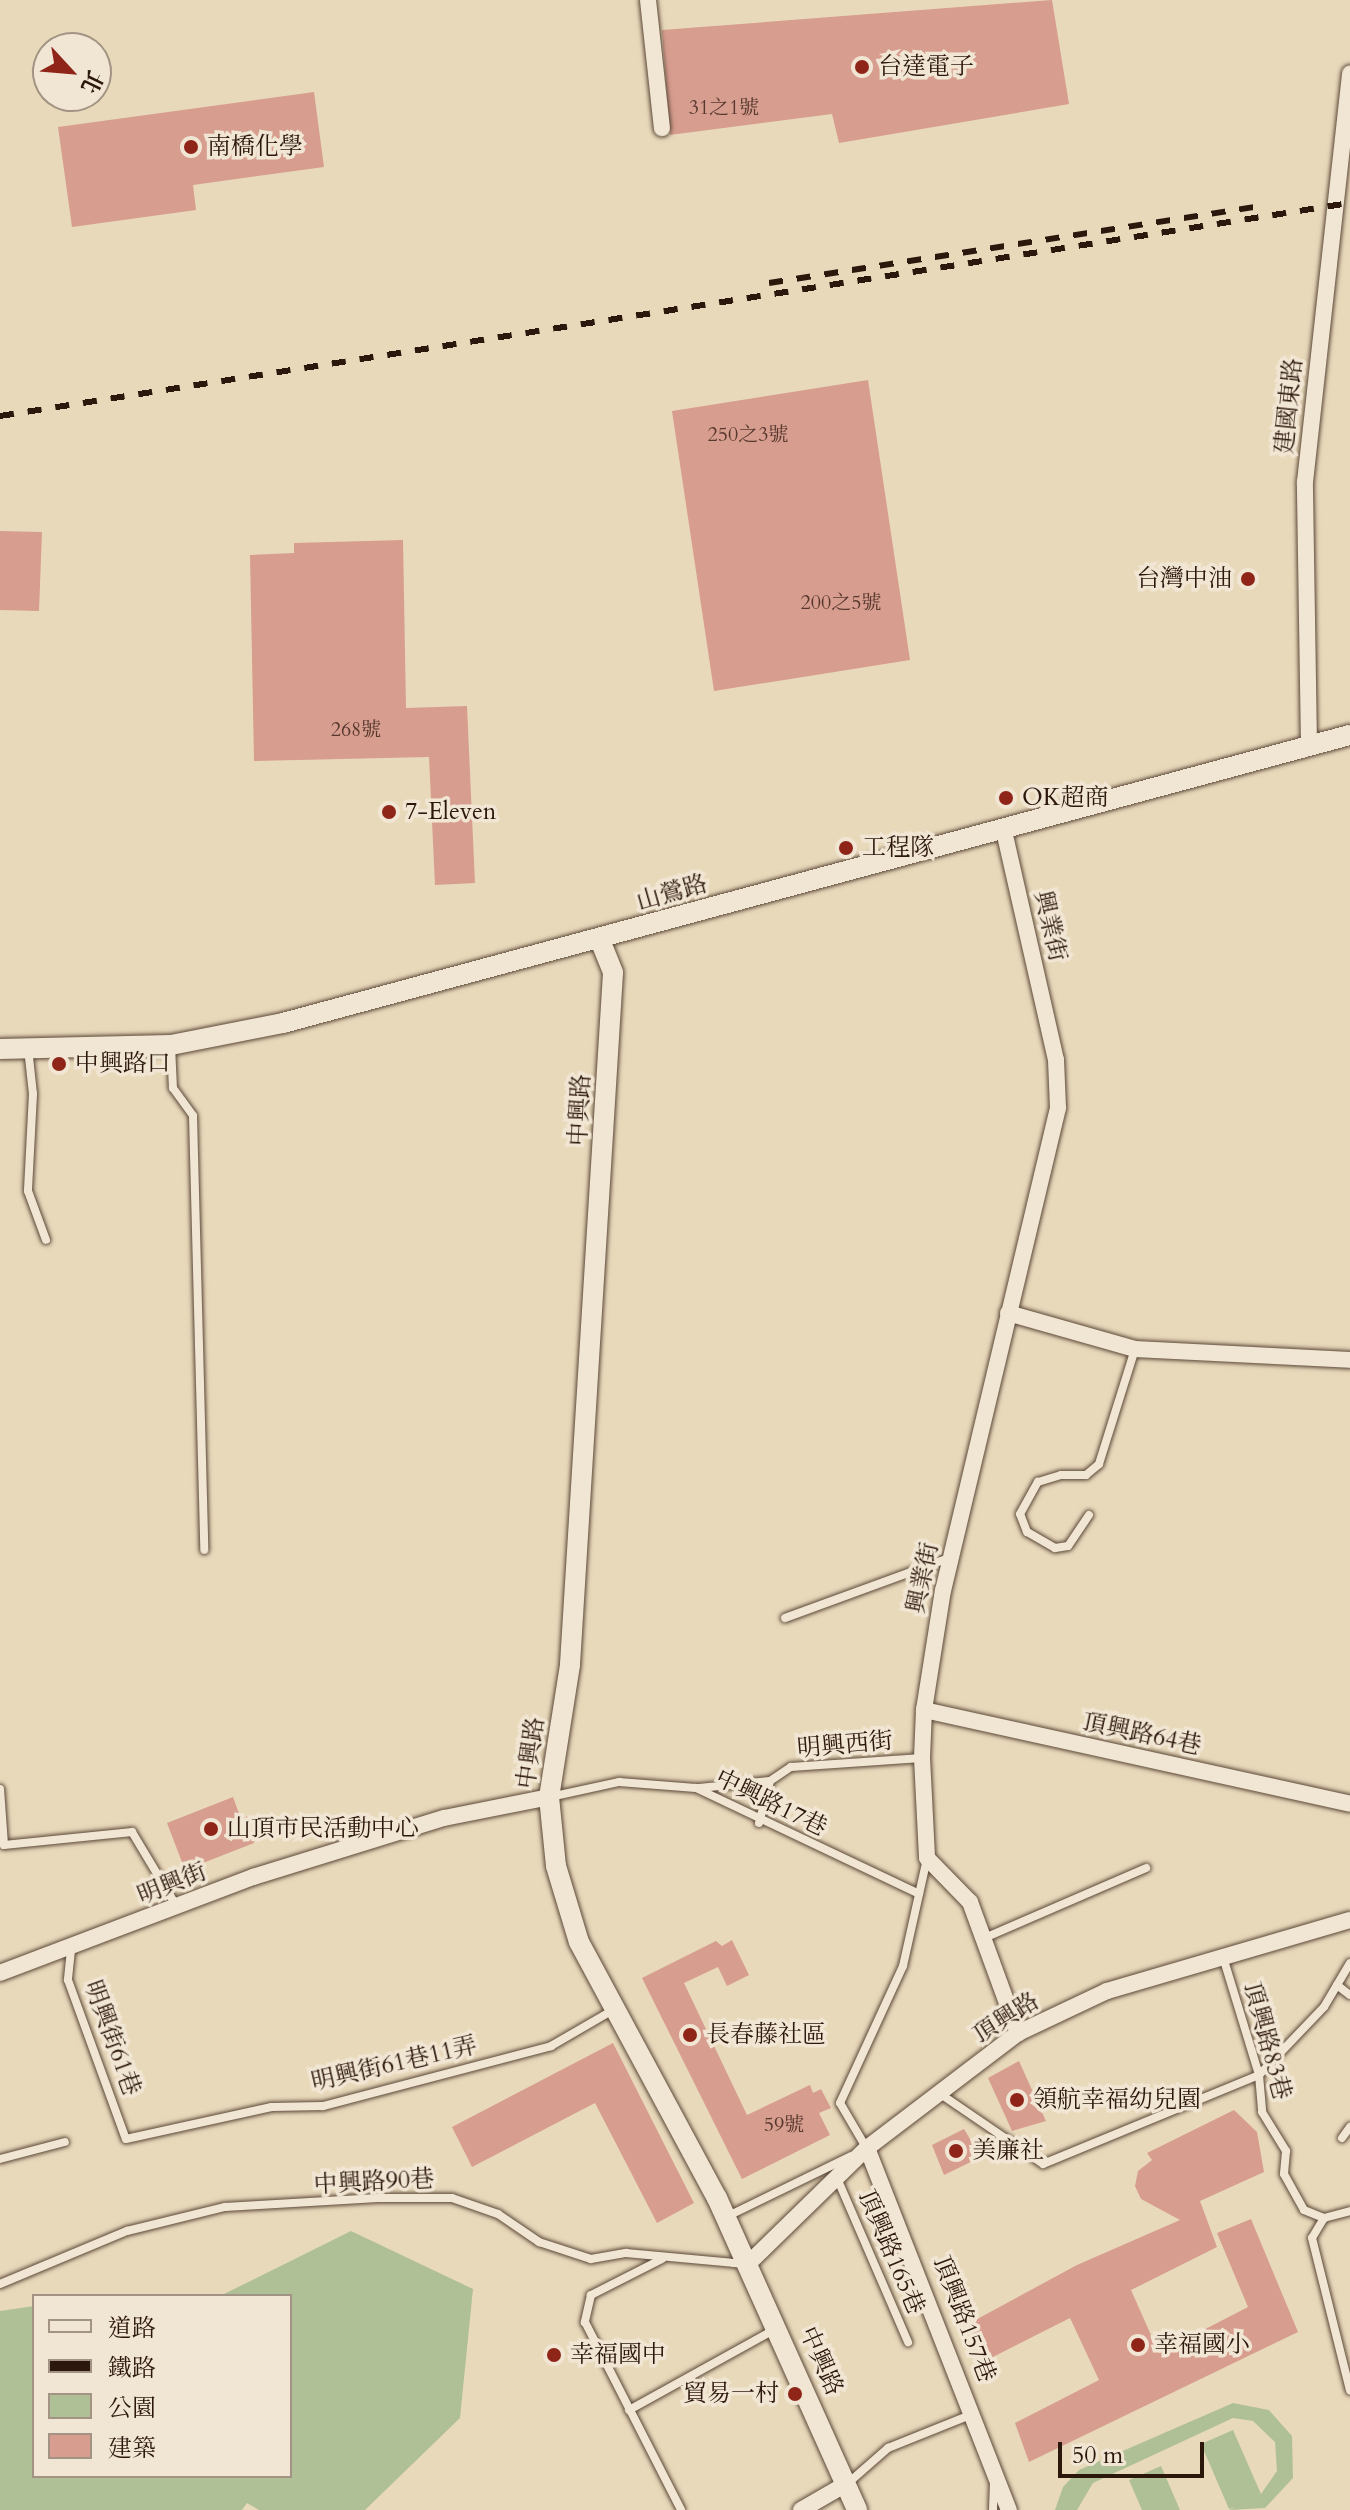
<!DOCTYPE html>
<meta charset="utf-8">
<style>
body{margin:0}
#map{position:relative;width:1350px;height:2510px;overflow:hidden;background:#e9d9bb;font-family:Cardo,"Noto Serif TC",serif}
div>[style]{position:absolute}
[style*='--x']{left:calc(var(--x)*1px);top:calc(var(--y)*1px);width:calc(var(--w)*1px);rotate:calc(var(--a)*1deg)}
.green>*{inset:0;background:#b0c096}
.building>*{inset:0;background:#d79d8f}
.roads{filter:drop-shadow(0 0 2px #5b4838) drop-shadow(0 0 2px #5b4838)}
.service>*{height:8px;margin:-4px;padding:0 4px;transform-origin:4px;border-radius:4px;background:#f1e6d3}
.minor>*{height:16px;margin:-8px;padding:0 8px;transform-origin:8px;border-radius:8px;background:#f1e6d3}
.tertiary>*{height:20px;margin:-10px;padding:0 10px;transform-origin:10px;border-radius:10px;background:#f1e6d3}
.rail>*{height:6px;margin-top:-3px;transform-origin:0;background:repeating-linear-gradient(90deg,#2c170d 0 14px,transparent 0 28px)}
.dots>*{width:22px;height:22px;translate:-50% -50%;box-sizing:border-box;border:4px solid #f1e6d3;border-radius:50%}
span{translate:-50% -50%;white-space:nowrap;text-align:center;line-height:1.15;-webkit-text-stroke:7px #f1e6d3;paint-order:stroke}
.number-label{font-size:20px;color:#57382e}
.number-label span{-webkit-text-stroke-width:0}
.poi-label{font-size:24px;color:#2c170d}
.left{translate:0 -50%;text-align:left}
.right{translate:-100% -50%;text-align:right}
.street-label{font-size:24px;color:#2c170d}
.legend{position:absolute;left:32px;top:2294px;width:260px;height:184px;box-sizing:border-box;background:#f1e6d3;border:2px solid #a29384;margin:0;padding:10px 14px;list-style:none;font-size:24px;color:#2c170d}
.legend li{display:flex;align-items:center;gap:16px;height:40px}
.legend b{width:40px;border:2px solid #a29384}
.north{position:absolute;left:32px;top:32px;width:80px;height:80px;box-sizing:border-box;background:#f1e6d3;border:2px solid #a29384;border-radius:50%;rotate:116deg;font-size:22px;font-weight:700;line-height:32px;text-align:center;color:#2c170d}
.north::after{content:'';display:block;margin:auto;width:28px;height:36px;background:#8f2418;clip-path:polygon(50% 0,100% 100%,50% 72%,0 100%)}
.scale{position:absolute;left:1058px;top:2442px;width:146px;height:36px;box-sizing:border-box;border:4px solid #2c170d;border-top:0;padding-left:10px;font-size:24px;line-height:28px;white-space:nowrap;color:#2c170d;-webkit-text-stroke:6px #f1e6d3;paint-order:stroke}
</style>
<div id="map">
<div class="green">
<div style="clip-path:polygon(351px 2231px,473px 2289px,460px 2418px,365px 2510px,259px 2510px,247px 2503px,242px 2510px,0 2510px,0 2311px,34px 2306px,34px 2476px,290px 2476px,290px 2296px,220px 2296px)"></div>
<div style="clip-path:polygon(1233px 2403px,1269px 2410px,1292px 2436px,1293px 2478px,1265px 2508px,1229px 2510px,1235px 2507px,1229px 2509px,1201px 2444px,1233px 2430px,1261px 2494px,1277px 2471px,1275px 2442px,1253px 2421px,1233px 2418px,1093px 2483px,1077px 2510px,1055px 2510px,1063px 2487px,1079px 2470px)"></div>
<div style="clip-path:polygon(1161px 2466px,1180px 2510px,1142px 2510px,1129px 2480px)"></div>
</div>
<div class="building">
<div style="clip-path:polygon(1052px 0,1069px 104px,839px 143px,832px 114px,670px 135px,662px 30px)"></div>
<div style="clip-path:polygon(314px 92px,324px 167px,193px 185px,196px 210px,72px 227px,58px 127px)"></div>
<div style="clip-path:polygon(868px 380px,910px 660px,714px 691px,672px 411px)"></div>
<div style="clip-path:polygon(0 531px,42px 532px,39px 611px,0 610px)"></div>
<div style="clip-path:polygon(403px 540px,406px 708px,467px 706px,475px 883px,435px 885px,429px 757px,254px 761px,250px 555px,294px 553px,294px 543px)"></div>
<div style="clip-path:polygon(233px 1797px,241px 1819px,248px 1816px,254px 1843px,185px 1870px,167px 1823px)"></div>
<div style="clip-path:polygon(732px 1940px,749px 1975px,727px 1986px,718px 1967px,684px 1983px,747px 2115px,810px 2085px,813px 2093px,821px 2089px,831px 2108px,819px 2113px,830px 2135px,742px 2179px,642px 1978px,716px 1941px,722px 1946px)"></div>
<div style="clip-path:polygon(613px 2043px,694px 2203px,657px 2223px,595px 2103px,472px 2167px,452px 2127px)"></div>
<div style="clip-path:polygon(1019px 2061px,1046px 2121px,1012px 2131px,988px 2078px)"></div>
<div style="clip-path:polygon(1234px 2110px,1257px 2132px,1264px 2172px,1200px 2201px,1217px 2247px,1131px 2290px,1159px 2353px,1248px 2307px,1217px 2233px,1251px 2219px,1298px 2332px,1029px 2462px,1015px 2423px,1099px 2380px,1070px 2318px,985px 2361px,968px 2324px,1077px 2265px,1180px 2220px,1141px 2199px,1135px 2186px,1138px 2171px,1152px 2160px,1147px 2153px)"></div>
<div style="clip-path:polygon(964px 2129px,981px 2157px,944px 2175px,932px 2145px)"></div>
</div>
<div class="roads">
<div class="service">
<div style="--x:171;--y:1046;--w:42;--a:87.3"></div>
<div style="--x:173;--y:1088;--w:34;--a:54"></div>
<div style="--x:193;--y:1116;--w:434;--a:88.5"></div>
<div style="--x:28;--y:1048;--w:46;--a:83.8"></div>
<div style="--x:33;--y:1094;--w:97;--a:93"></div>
<div style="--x:28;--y:1191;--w:52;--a:69.8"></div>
<div style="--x:1089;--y:1515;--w:37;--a:124"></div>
<div style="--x:1068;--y:1546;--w:13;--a:171"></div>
<div style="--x:1055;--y:1548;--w:32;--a:-150"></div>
<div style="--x:1027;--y:1532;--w:19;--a:-111"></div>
<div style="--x:1020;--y:1514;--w:37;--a:-61"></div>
<div style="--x:1038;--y:1482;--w:24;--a:-17"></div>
<div style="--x:1061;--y:1475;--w:25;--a:0"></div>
<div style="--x:1086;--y:1475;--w:17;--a:-40"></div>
<div style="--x:1099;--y:1464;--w:121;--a:-72.6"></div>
<div style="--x:785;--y:1618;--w:178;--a:-20.1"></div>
<div style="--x:699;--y:1788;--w:71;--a:-5.6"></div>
<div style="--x:0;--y:1789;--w:56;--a:85.9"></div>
<div style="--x:550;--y:1797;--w:71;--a:-12.3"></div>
<div style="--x:619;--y:1782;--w:77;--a:4.5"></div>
<div style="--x:696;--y:1788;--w:247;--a:25.4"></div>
<div style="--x:759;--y:1823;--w:43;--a:-75.3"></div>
<div style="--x:770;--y:1781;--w:25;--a:-34"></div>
<div style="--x:791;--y:1767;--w:131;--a:-3.9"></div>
<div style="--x:4;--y:1845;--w:129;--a:-5.8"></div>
<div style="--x:132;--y:1832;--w:87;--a:59"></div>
<div style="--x:982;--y:1939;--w:179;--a:-23.4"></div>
<div style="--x:71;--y:1950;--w:30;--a:96"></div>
<div style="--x:68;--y:1980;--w:169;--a:70"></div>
<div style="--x:126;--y:2139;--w:149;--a:-12.4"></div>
<div style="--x:272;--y:2107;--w:51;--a:-1.1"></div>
<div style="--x:323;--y:2106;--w:236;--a:-14.7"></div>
<div style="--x:551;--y:2046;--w:72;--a:-30.1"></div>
<div style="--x:1223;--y:1957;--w:123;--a:73"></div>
<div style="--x:1259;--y:2075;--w:37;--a:85"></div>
<div style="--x:1262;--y:2112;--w:46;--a:58.4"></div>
<div style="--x:1286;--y:2151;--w:23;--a:95"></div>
<div style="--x:1284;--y:2174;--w:41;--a:60.9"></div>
<div style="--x:1304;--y:2210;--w:22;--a:22"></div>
<div style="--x:1337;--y:1985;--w:16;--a:38"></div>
<div style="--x:939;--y:2093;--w:126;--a:34.3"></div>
<div style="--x:1043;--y:2164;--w:234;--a:-22.4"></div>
<div style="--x:1259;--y:2075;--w:94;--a:-46.3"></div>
<div style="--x:1324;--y:2007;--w:51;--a:-59.4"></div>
<div style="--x:1342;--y:2138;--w:14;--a:-54"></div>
<div style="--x:867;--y:2149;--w:53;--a:-120.4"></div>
<div style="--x:840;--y:2103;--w:151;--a:-65.3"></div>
<div style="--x:903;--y:1966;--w:110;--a:-77.4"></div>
<div style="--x:0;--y:2159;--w:67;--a:-14.7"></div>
<div style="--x:837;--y:2178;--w:179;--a:66.6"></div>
<div style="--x:726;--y:2217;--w:139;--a:-26"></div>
<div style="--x:1324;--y:2218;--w:23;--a:121"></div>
<div style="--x:1312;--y:2238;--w:157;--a:76"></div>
<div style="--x:1324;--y:2218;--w:27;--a:-15"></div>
<div style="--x:662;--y:2259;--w:80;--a:153.1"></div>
<div style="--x:591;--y:2295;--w:28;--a:103"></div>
<div style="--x:585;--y:2322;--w:211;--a:62.9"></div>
<div style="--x:0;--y:2284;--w:138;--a:-22.7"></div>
<div style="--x:127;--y:2231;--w:101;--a:-13.8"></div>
<div style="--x:225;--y:2207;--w:153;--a:-3.4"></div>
<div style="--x:378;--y:2198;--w:74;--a:0"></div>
<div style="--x:452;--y:2198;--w:49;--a:19.2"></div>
<div style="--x:498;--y:2214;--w:50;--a:34.3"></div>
<div style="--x:539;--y:2242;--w:55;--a:18.1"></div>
<div style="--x:591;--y:2259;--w:36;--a:-10"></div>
<div style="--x:626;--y:2253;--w:120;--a:5.3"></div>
<div style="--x:629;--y:2410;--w:166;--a:-28.9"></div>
<div style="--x:847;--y:2484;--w:55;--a:-41.3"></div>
<div style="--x:888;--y:2448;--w:92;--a:-21.8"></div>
<div style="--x:993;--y:2510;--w:27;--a:-88"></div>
</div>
<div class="minor">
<div style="--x:648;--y:0;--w:129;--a:83.8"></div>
<div style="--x:1309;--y:746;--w:264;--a:-90.9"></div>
<div style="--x:1305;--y:482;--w:411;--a:-83.7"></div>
<div style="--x:1004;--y:831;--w:235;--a:77.2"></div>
<div style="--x:1056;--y:1060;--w:48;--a:87.6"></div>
<div style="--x:1058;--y:1108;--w:496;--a:103.4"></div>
<div style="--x:943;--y:1590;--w:121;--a:99"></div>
<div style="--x:924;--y:1710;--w:48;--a:92.4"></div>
<div style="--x:922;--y:1758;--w:100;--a:87.1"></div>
<div style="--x:927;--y:1858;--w:62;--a:45.7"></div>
<div style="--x:970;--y:1902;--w:140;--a:69.9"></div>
<div style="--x:1008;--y:1313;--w:132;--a:15.8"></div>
<div style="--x:1135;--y:1349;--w:215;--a:2.9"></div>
<div style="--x:924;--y:1710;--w:436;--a:12.4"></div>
<div style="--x:0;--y:1973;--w:271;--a:-20.8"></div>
<div style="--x:253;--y:1877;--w:200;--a:-17.2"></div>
<div style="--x:444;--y:1818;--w:107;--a:-11.3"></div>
<div style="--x:867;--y:2148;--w:389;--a:68.6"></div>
<div style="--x:748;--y:2264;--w:166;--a:-44.3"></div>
<div style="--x:867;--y:2148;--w:190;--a:-37.3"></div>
<div style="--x:1018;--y:2033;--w:98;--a:-25.3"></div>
<div style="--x:1107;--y:1991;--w:253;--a:-16.3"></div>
<div style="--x:801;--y:2510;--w:52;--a:-30"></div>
</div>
<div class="tertiary">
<div style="--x:600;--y:940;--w:35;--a:68"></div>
<div style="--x:613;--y:973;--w:693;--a:93.56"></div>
<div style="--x:570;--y:1665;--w:134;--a:99"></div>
<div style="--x:549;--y:1797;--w:69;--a:84.2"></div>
<div style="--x:556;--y:1866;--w:79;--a:73.2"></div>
<div style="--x:579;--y:1942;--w:291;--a:61.7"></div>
<div style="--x:717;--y:2198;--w:342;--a:65.8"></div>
<div style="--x:0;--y:1049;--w:171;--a:-1.3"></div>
<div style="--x:171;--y:1045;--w:114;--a:-11.1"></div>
<div style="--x:283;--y:1023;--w:1105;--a:-15.11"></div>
</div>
</div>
<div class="rail">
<div style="--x:769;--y:283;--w:492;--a:-8.9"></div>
<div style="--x:0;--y:416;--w:1367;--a:-8.97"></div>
</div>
<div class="dots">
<div style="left:862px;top:67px;background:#8f2418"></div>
<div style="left:191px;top:147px;background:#8f2418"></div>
<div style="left:1248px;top:579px;background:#8f2418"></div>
<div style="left:1006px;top:798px;background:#8f2418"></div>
<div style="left:389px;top:812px;background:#8f2418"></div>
<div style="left:846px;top:848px;background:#8f2418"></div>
<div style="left:59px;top:1064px;background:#8f2418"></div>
<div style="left:211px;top:1829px;background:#8f2418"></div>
<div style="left:690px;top:2035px;background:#8f2418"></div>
<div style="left:1017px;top:2100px;background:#8f2418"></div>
<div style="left:956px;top:2151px;background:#8f2418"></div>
<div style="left:1138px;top:2345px;background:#8f2418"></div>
<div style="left:554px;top:2355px;background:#8f2418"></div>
<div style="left:795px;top:2394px;background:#8f2418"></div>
</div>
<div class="number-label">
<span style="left:724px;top:107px">31之1號</span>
<span style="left:748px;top:434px">250之3號</span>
<span style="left:841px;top:602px">200之5號</span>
<span style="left:356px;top:729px">268號</span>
<span style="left:784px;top:2124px">59號</span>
</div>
<div class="poi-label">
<span class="left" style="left:878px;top:67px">台達電子</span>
<span class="left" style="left:207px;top:147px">南橋化學</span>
<span class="right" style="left:1232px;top:579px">台灣中油</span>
<span class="left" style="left:1022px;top:798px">OK超商</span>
<span class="left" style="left:405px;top:812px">7-Eleven</span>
<span class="left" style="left:862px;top:848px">工程隊</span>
<span class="left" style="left:75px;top:1064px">中興路口</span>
<span class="left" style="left:227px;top:1829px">山頂市民活動中心</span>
<span class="left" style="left:706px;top:2035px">長春藤社區</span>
<span class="left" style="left:1033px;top:2100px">領航幸福幼兒園</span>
<span class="left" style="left:972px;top:2151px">美廉社</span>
<span class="left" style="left:1154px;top:2345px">幸福國小</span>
<span class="left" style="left:570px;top:2355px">幸福國中</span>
<span class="right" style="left:779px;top:2394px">貿易一村</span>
</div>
<div class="street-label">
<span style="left:1289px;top:406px;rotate:-84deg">建國東路</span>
<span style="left:672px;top:893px;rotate:-16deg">山鶯路</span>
<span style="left:1050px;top:926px;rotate:77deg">興業街</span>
<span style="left:580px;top:1110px;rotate:-87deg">中興路</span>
<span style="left:923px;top:1578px;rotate:-78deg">興業街</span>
<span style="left:1142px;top:1734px;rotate:12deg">頂興路64巷</span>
<span style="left:845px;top:1745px;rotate:-5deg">明興西街</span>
<span style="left:531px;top:1753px;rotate:-82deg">中興路</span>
<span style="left:771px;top:1803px;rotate:26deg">中興路17巷</span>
<span style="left:172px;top:1884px;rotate:-22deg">明興街</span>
<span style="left:1006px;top:2018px;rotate:-32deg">頂興路</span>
<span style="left:112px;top:2038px;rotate:70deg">明興街61巷</span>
<span style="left:1267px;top:2041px;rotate:75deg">頂興路83巷</span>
<span style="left:394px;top:2064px;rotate:-13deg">明興街61巷11弄</span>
<span style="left:374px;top:2182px;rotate:-3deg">中興路90巷</span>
<span style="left:891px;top:2252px;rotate:67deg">頂興路165巷</span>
<span style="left:964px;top:2319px;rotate:69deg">頂興路157巷</span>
<span style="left:821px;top:2361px;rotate:66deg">中興路</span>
</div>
<ul class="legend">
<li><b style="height:10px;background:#f1e6d3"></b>道路</li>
<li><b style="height:10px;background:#2c170d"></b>鐵路</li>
<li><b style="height:22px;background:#b0c096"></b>公園</li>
<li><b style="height:22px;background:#d79d8f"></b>建築</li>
</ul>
<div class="north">北</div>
<div class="scale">50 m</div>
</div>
